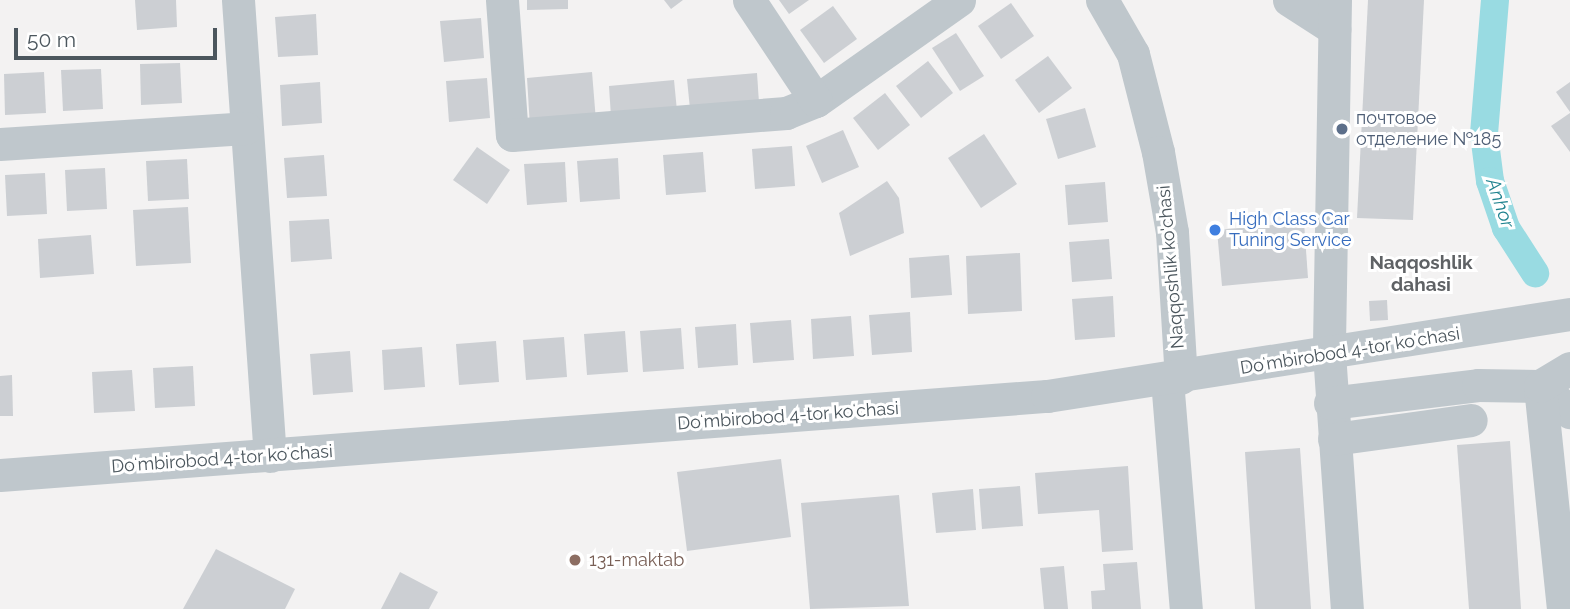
<!DOCTYPE html>
<meta charset="utf-8">
<style>
body{margin:0}
#map{position:relative;width:1570px;height:609px;overflow:hidden;background:#f3f2f2;font-family:Raleway,sans-serif}
div>[style]{position:absolute}
[style*='--x']{left:calc(var(--x)*1px);top:calc(var(--y)*1px);width:calc(var(--w)*1px);rotate:calc(var(--a)*1deg)}
.canal>*{height:28px;margin:-14px;padding:0 14px;transform-origin:14px;border-radius:14px;background:#99dbe2}
.building>*{inset:0;background:#cccfd3}
.minor>*{height:33px;margin:-16.5px;padding:0 16.5px;transform-origin:16.5px;border-radius:16.5px;background:#bfc7cc}
.dots>*{width:19px;height:19px;translate:-50% -50%;box-sizing:border-box;border:4px solid #fff;border-radius:50%}
span{translate:-50% -50%;white-space:nowrap;text-align:center;line-height:1.15;-webkit-text-stroke:6px #fff;paint-order:stroke}
.service-label{font-size:18px;color:#4e5e75}
.left{translate:0 -50%;text-align:left}
.shop-label{font-size:18px;color:#366cbe}
.street-label{font-size:18px;color:#4b565d}
.education-label{font-size:18px;color:#785e54}
.water-label{font-size:19px;color:#1e828e;font-style:italic}
.neighbourhood-label{font-size:19px;color:#5f6265;font-weight:700}
.scale{position:absolute;left:14px;top:28px;width:203px;height:32px;box-sizing:border-box;border:4px solid #4b565d;border-top:0;padding-left:9px;font-size:21px;line-height:24px;white-space:nowrap;color:#4b565d;-webkit-text-stroke:5px #fff;paint-order:stroke}
</style>
<div id="map">
<div class="canal">
<div style="--x:1495;--y:0;--w:134;--a:94.7"></div>
<div style="--x:1484;--y:134;--w:47;--a:82.7"></div>
<div style="--x:1490;--y:181;--w:50;--a:71.2"></div>
<div style="--x:1506;--y:228;--w:54;--a:57.2"></div>
</div>
<div class="building">
<div style="clip-path:polygon(135px 0,176px 0,177px 27px,137px 30px)"></div>
<div style="clip-path:polygon(527px 0,568px 0,568px 9px,527px 10px)"></div>
<div style="clip-path:polygon(664px 0,683px 0,671px 9px)"></div>
<div style="clip-path:polygon(779px 0,809px 0,789px 14px)"></div>
<div style="clip-path:polygon(1368px 0,1424px 0,1413px 220px,1357px 218px)"></div>
<div style="clip-path:polygon(1011px 3px,1034px 36px,1001px 59px,978px 26px)"></div>
<div style="clip-path:polygon(833px 6px,857px 39px,824px 63px,800px 30px)"></div>
<div style="clip-path:polygon(316px 14px,318px 55px,278px 57px,275px 17px)"></div>
<div style="clip-path:polygon(481px 18px,484px 58px,444px 62px,440px 21px)"></div>
<div style="clip-path:polygon(956px 33px,984px 76px,960px 91px,932px 48px)"></div>
<div style="clip-path:polygon(1048px 56px,1072px 88px,1039px 113px,1015px 80px)"></div>
<div style="clip-path:polygon(928px 61px,953px 93px,921px 118px,896px 86px)"></div>
<div style="clip-path:polygon(180px 63px,182px 103px,141px 105px,140px 64px)"></div>
<div style="clip-path:polygon(101px 69px,103px 109px,63px 111px,61px 70px)"></div>
<div style="clip-path:polygon(44px 72px,46px 113px,5px 115px,4px 74px)"></div>
<div style="clip-path:polygon(592px 72px,596px 121px,530px 127px,527px 78px)"></div>
<div style="clip-path:polygon(757px 73px,759px 103px,690px 109px,687px 79px)"></div>
<div style="clip-path:polygon(487px 78px,490px 118px,449px 122px,446px 81px)"></div>
<div style="clip-path:polygon(674px 80px,677px 111px,611px 117px,609px 86px)"></div>
<div style="clip-path:polygon(320px 82px,322px 123px,282px 126px,280px 85px)"></div>
<div style="clip-path:polygon(1570px 82px,1570px 112px,1556px 92px)"></div>
<div style="clip-path:polygon(885px 93px,910px 125px,878px 150px,853px 118px)"></div>
<div style="clip-path:polygon(1085px 108px,1096px 147px,1058px 159px,1046px 119px)"></div>
<div style="clip-path:polygon(1570px 113px,1570px 152px,1551px 126px)"></div>
<div style="clip-path:polygon(843px 130px,859px 167px,822px 183px,806px 146px)"></div>
<div style="clip-path:polygon(984px 134px,1017px 184px,981px 208px,948px 158px)"></div>
<div style="clip-path:polygon(792px 146px,795px 186px,755px 189px,752px 149px)"></div>
<div style="clip-path:polygon(477px 147px,510px 170px,487px 204px,453px 180px)"></div>
<div style="clip-path:polygon(703px 152px,706px 192px,666px 195px,663px 155px)"></div>
<div style="clip-path:polygon(324px 155px,327px 196px,287px 198px,284px 158px)"></div>
<div style="clip-path:polygon(618px 158px,620px 199px,580px 202px,577px 161px)"></div>
<div style="clip-path:polygon(187px 159px,189px 199px,148px 201px,146px 161px)"></div>
<div style="clip-path:polygon(565px 162px,567px 202px,527px 205px,524px 164px)"></div>
<div style="clip-path:polygon(105px 168px,107px 209px,67px 211px,65px 170px)"></div>
<div style="clip-path:polygon(45px 173px,47px 214px,7px 216px,5px 175px)"></div>
<div style="clip-path:polygon(887px 181px,899px 198px,904px 233px,850px 256px,839px 213px)"></div>
<div style="clip-path:polygon(1105px 182px,1108px 222px,1068px 225px,1065px 185px)"></div>
<div style="clip-path:polygon(188px 207px,191px 263px,136px 266px,133px 210px)"></div>
<div style="clip-path:polygon(329px 219px,332px 259px,291px 262px,289px 221px)"></div>
<div style="clip-path:polygon(1304px 222px,1308px 278px,1222px 286px,1217px 230px)"></div>
<div style="clip-path:polygon(91px 235px,94px 274px,40px 278px,38px 239px)"></div>
<div style="clip-path:polygon(1109px 239px,1112px 279px,1072px 282px,1069px 242px)"></div>
<div style="clip-path:polygon(1020px 253px,1022px 311px,968px 314px,966px 256px)"></div>
<div style="clip-path:polygon(949px 255px,952px 295px,911px 298px,909px 258px)"></div>
<div style="clip-path:polygon(1113px 296px,1115px 337px,1075px 340px,1072px 299px)"></div>
<div style="clip-path:polygon(1387px 300px,1388px 320px,1370px 321px,1369px 301px)"></div>
<div style="clip-path:polygon(910px 312px,912px 352px,872px 355px,869px 315px)"></div>
<div style="clip-path:polygon(851px 316px,854px 356px,813px 359px,811px 319px)"></div>
<div style="clip-path:polygon(791px 320px,794px 360px,753px 363px,750px 323px)"></div>
<div style="clip-path:polygon(736px 324px,738px 365px,698px 368px,695px 327px)"></div>
<div style="clip-path:polygon(681px 328px,684px 369px,643px 372px,640px 331px)"></div>
<div style="clip-path:polygon(625px 331px,628px 372px,587px 375px,584px 334px)"></div>
<div style="clip-path:polygon(564px 337px,567px 377px,526px 380px,523px 340px)"></div>
<div style="clip-path:polygon(496px 341px,499px 382px,459px 385px,456px 344px)"></div>
<div style="clip-path:polygon(422px 347px,425px 387px,384px 390px,382px 350px)"></div>
<div style="clip-path:polygon(350px 351px,353px 392px,313px 395px,310px 354px)"></div>
<div style="clip-path:polygon(193px 366px,195px 406px,155px 408px,153px 368px)"></div>
<div style="clip-path:polygon(132px 370px,135px 411px,94px 413px,92px 372px)"></div>
<div style="clip-path:polygon(12px 375px,13px 416px,0 416px,0 376px)"></div>
<div style="clip-path:polygon(1510px 441px,1521px 609px,1469px 609px,1457px 445px)"></div>
<div style="clip-path:polygon(1300px 448px,1311px 609px,1255px 609px,1245px 452px)"></div>
<div style="clip-path:polygon(781px 459px,791px 537px,687px 551px,677px 472px)"></div>
<div style="clip-path:polygon(1128px 466px,1133px 550px,1102px 552px,1099px 510px,1038px 514px,1035px 473px)"></div>
<div style="clip-path:polygon(1020px 486px,1023px 526px,982px 529px,979px 489px)"></div>
<div style="clip-path:polygon(973px 489px,976px 530px,936px 533px,932px 493px)"></div>
<div style="clip-path:polygon(899px 495px,909px 606px,810px 609px,801px 503px)"></div>
<div style="clip-path:polygon(216px 549px,295px 589px,285px 609px,183px 609px)"></div>
<div style="clip-path:polygon(1137px 562px,1141px 609px,1092px 609px,1091px 591px,1105px 590px,1103px 564px)"></div>
<div style="clip-path:polygon(1064px 566px,1068px 609px,1044px 609px,1040px 568px)"></div>
<div style="clip-path:polygon(400px 572px,438px 592px,429px 609px,381px 609px)"></div>
</div>
<div class="minor">
<div style="--x:238;--y:0;--w:457;--a:86"></div>
<div style="--x:502;--y:0;--w:135;--a:85.8"></div>
<div style="--x:512;--y:135;--w:275;--a:-4.6"></div>
<div style="--x:786;--y:113;--w:32;--a:-22"></div>
<div style="--x:816;--y:101;--w:175;--a:-35.2"></div>
<div style="--x:749;--y:0;--w:121;--a:56.4"></div>
<div style="--x:1102;--y:0;--w:62;--a:60.1"></div>
<div style="--x:1133;--y:54;--w:101;--a:75.7"></div>
<div style="--x:1158;--y:152;--w:81;--a:80.1"></div>
<div style="--x:1172;--y:232;--w:146;--a:86.5"></div>
<div style="--x:1289;--y:0;--w:54;--a:32.8"></div>
<div style="--x:1335;--y:0;--w:353;--a:91"></div>
<div style="--x:1329;--y:353;--w:257;--a:86"></div>
<div style="--x:0;--y:144;--w:246;--a:-3.7"></div>
<div style="--x:1167;--y:380;--w:230;--a:85.3"></div>
<div style="--x:1330;--y:403;--w:149;--a:-6.9"></div>
<div style="--x:1478;--y:385;--w:62;--a:0.9"></div>
<div style="--x:1540;--y:386;--w:40;--a:41"></div>
<div style="--x:1334;--y:439;--w:138;--a:-7.9"></div>
<div style="--x:0;--y:475;--w:1050;--a:-4.32"></div>
<div style="--x:1047;--y:396;--w:529;--a:-8.91"></div>
<div style="--x:1563;--y:609;--w:224;--a:-95.9"></div>
<div style="--x:1540;--y:386;--w:35;--a:-31"></div>
</div>
<div class="dots">
<div style="left:1342px;top:129px;background:#5c6f8a"></div>
<div style="left:1215px;top:230px;background:#3f7fe0"></div>
<div style="left:575px;top:560px;background:#8d6e63"></div>
</div>
<div class="service-label">
<span class="left" style="left:1356px;top:129px">почтовое<br>отделение №185</span>
</div>
<div class="shop-label">
<span class="left" style="left:1229px;top:230px">High Class Car<br>Tuning Service</span>
</div>
<div class="street-label">
<span style="left:1171px;top:267px;rotate:-95deg">Naqqoshlik ko'chasi</span>
<span style="left:1350px;top:351px;rotate:-9deg">Doʻmbirobod 4-tor koʻchasi</span>
<span style="left:788px;top:416px;rotate:-4deg">Doʻmbirobod 4-tor koʻchasi</span>
<span style="left:222px;top:459px;rotate:-4deg">Doʻmbirobod 4-tor koʻchasi</span>
</div>
<div class="education-label">
<span class="left" style="left:589px;top:560px">131-maktab</span>
</div>
<div class="water-label">
<span style="left:1500px;top:203px;rotate:71deg">Anhor</span>
</div>
<div class="neighbourhood-label">
<span style="left:1421px;top:274px">Naqqoshlik<br>dahasi</span>
</div>
<div class="scale">50 m</div>
</div>
